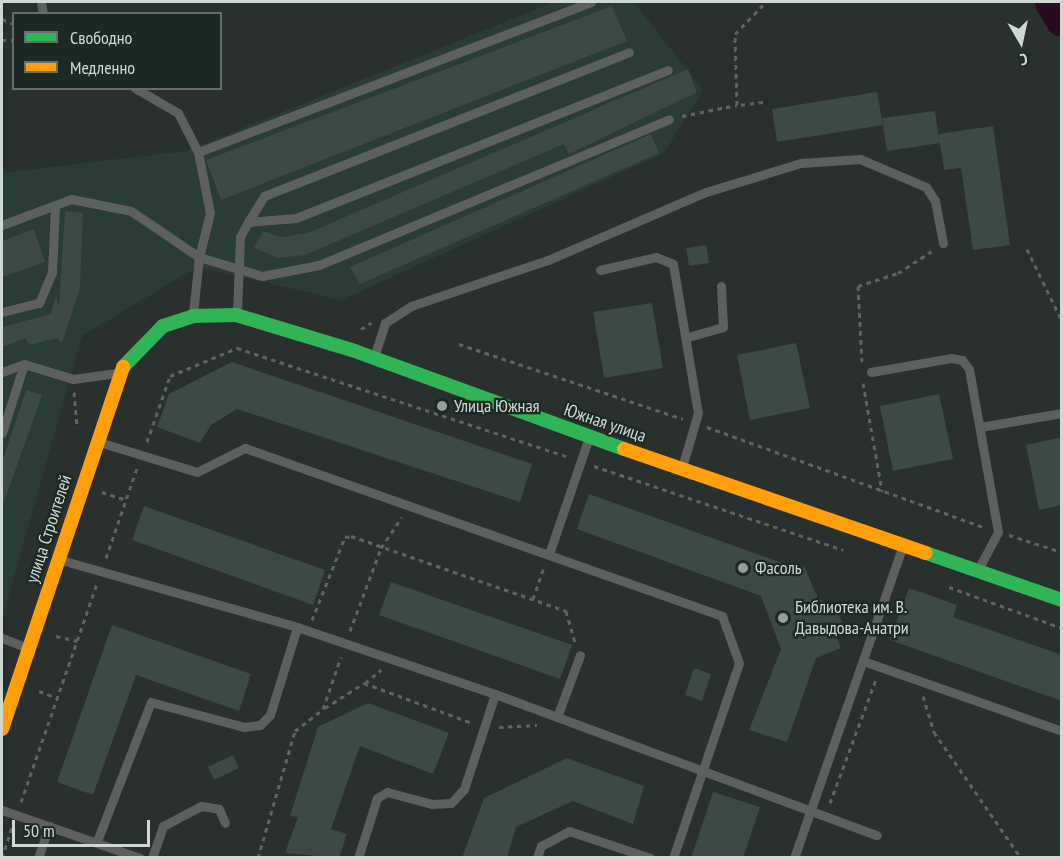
<!DOCTYPE html>
<meta charset="utf-8">
<style>
body{margin:0}
#map{position:relative;width:1063px;height:859px;overflow:hidden;background:#2a302d;font-family:"PT Sans Narrow",sans-serif}
div>[style]{position:absolute}
[style*='--x']{left:calc(var(--x)*1px);top:calc(var(--y)*1px);width:calc(var(--w)*1px);rotate:calc(var(--a)*1deg)}
.built>*{inset:0;background:#2a3c36}
.river>*{height:33px;margin:-16.5px;padding:0 16.5px;transform-origin:16.5px;border-radius:16.5px;background:#2b0b21}
.building>*{inset:0;background:#3c4944}
.path>*{height:3px;margin-top:-1.5px;transform-origin:0;background:repeating-linear-gradient(90deg,#606362 0 4.5px,transparent 0 9px)}
.lane>*{height:9px;margin:-4.5px;padding:0 4.5px;transform-origin:4.5px;border-radius:4.5px;background:#5e605f}
.fast>*{height:14px;margin:-7px;padding:0 7px;transform-origin:7px;border-radius:7px;background:#30b455}
.slow>*{height:14px;margin:-7px;padding:0 7px;transform-origin:7px;border-radius:7px;background:#ff9f0a}
.dots>*{width:16px;height:16px;translate:-50% -50%;box-sizing:border-box;border:3px solid #1d2924;border-radius:50%}
span{translate:-50% -50%;white-space:nowrap;text-align:center;line-height:1.15;-webkit-text-stroke:4.5px #1d2924;paint-order:stroke}
.poi-label{font-size:18px;color:#d0d8d4}
.left{translate:0 -50%;text-align:left}
.street-label{font-size:18px;color:#d0d8d4}
.frame{position:absolute;inset:0;border:3px solid #d0d8d4;pointer-events:none}
.legend{position:absolute;left:12px;top:12px;width:210px;height:78px;box-sizing:border-box;background:#1d2924;border:2px solid #656f6a;margin:0;padding:8px 10px;list-style:none;font-size:18px;color:#d0d8d4}
.legend li{display:flex;align-items:center;gap:12px;height:30px}
.legend b{width:30px;border:2px solid #656f6a}
.north{position:absolute;left:991px;top:12px;width:60px;height:60px;-webkit-text-stroke:4px #1d2924;paint-order:stroke;rotate:171deg;font-size:16px;font-weight:700;line-height:24px;text-align:center;color:#d0d8d4}
.north::after{content:'';display:block;margin:auto;width:21px;height:27px;background:#d0d8d4;clip-path:polygon(50% 0,100% 100%,50% 72%,0 100%)}
.scale{position:absolute;left:12px;top:820px;width:138px;height:27px;box-sizing:border-box;border:3px solid #d0d8d4;border-top:0;padding-left:8px;font-size:18px;line-height:21px;white-space:nowrap;color:#d0d8d4;-webkit-text-stroke:4px #1d2924;paint-order:stroke}
</style>
<div id="map">
<div class="built">
<div style="clip-path:polygon(554px 2px,634px 2px,703px 90px,664px 153px,341px 300px,197px 267px,82px 336px,2px 619px,2px 173px,186px 151px)"></div>
</div>
<div class="river">
<div style="--x:1051;--y:2;--w:21;--a:59"></div>
</div>
<div class="building">
<div style="clip-path:polygon(612px 6px,627px 41px,221px 200px,206px 160px)"></div>
<div style="clip-path:polygon(688px 69px,697px 92px,569px 154px,564px 144px,305px 255px,278px 258px,254px 248px,263px 231px,281px 237px,308px 233px)"></div>
<div style="clip-path:polygon(877px 92px,883px 125px,777px 142px,772px 109px)"></div>
<div style="clip-path:polygon(935px 111px,939px 140px,939px 134px,993px 126px,1010px 245px,973px 250px,961px 168px,944px 170px,940px 143px,887px 151px,882px 118px)"></div>
<div style="clip-path:polygon(651px 134px,659px 153px,360px 284px,350px 267px)"></div>
<div style="clip-path:polygon(65px 211px,83px 213px,80px 288px,62px 343px,57px 338px,29px 345px,26px 338px,2px 347px,2px 327px,51px 314px,56px 296px,59px 306px)"></div>
<div style="clip-path:polygon(34px 229px,45px 262px,2px 277px,2px 241px)"></div>
<div style="clip-path:polygon(706px 245px,709px 263px,689px 266px,686px 248px)"></div>
<div style="clip-path:polygon(652px 303px,663px 368px,604px 378px,593px 312px)"></div>
<div style="clip-path:polygon(796px 343px,810px 408px,750px 420px,737px 355px)"></div>
<div style="clip-path:polygon(232px 362px,532px 464px,520px 502px,237px 409px,211px 425px,200px 443px,157px 427px,169px 394px)"></div>
<div style="clip-path:polygon(26px 390px,42px 395px,2px 508px,2px 462px)"></div>
<div style="clip-path:polygon(939px 394px,953px 459px,893px 471px,880px 406px)"></div>
<div style="clip-path:polygon(1062px 437px,1062px 505px,1039px 510px,1026px 445px)"></div>
<div style="clip-path:polygon(589px 494px,799px 569px,804px 566px,815px 592px,827px 608px,834px 604px,846px 631px,836px 636px,841px 648px,816px 658px,787px 742px,749px 730px,781px 649px,761px 596px,577px 529px)"></div>
<div style="clip-path:polygon(144px 506px,325px 570px,313px 605px,132px 540px)"></div>
<div style="clip-path:polygon(391px 582px,572px 645px,560px 679px,379px 615px)"></div>
<div style="clip-path:polygon(909px 588px,957px 605px,953px 617px,1062px 655px,1062px 701px,890px 640px)"></div>
<div style="clip-path:polygon(112px 625px,251px 674px,239px 711px,136px 675px,93px 795px,57px 782px)"></div>
<div style="clip-path:polygon(694px 668px,711px 674px,702px 701px,685px 695px)"></div>
<div style="clip-path:polygon(368px 703px,449px 733px,433px 774px,360px 746px,331px 829px,347px 834px,339px 858px,285px 853px,298px 817px,290px 816px,318px 727px)"></div>
<div style="clip-path:polygon(233px 755px,239px 768px,214px 780px,208px 767px)"></div>
<div style="clip-path:polygon(567px 758px,644px 786px,633px 824px,573px 801px,516px 827px,507px 858px,462px 858px,484px 798px)"></div>
<div style="clip-path:polygon(713px 792px,760px 807px,743px 858px,691px 858px)"></div>
</div>
<div class="path">
<div style="--x:2;--y:19;--w:13;--a:23"></div>
<div style="--x:2;--y:40;--w:12;--a:0"></div>
<div style="--x:763;--y:102;--w:26;--a:173"></div>
<div style="--x:737;--y:105;--w:71;--a:-91.6"></div>
<div style="--x:735;--y:34;--w:45;--a:-45.9"></div>
<div style="--x:682;--y:116;--w:56;--a:-11.3"></div>
<div style="--x:1027;--y:249;--w:80;--a:64.1"></div>
<div style="--x:361;--y:329;--w:12;--a:-31"></div>
<div style="--x:459;--y:344;--w:236;--a:18.5"></div>
<div style="--x:862;--y:362;--w:76;--a:-93"></div>
<div style="--x:858;--y:286;--w:42;--a:-18"></div>
<div style="--x:898;--y:273;--w:40;--a:-32.9"></div>
<div style="--x:863;--y:383;--w:110;--a:80"></div>
<div style="--x:74;--y:392;--w:36;--a:85"></div>
<div style="--x:707;--y:427;--w:294;--a:19.9"></div>
<div style="--x:147;--y:442;--w:70;--a:-70.8"></div>
<div style="--x:170;--y:376;--w:73;--a:-22.7"></div>
<div style="--x:237;--y:348;--w:348;--a:18.2"></div>
<div style="--x:594;--y:466;--w:263;--a:18.6"></div>
<div style="--x:102;--y:492;--w:25;--a:18"></div>
<div style="--x:1009;--y:535;--w:56;--a:17.8"></div>
<div style="--x:106;--y:558;--w:95;--a:-71"></div>
<div style="--x:949;--y:587;--w:120;--a:19.9"></div>
<div style="--x:533;--y:599;--w:34;--a:-71"></div>
<div style="--x:312;--y:620;--w:89;--a:-68.3"></div>
<div style="--x:345;--y:537;--w:6;--a:-9"></div>
<div style="--x:351;--y:536;--w:228;--a:19.2"></div>
<div style="--x:566;--y:611;--w:32;--a:74"></div>
<div style="--x:350;--y:631;--w:89;--a:-69.5"></div>
<div style="--x:381;--y:548;--w:37;--a:-56"></div>
<div style="--x:56;--y:636;--w:22;--a:13"></div>
<div style="--x:365;--y:683;--w:21;--a:-39"></div>
<div style="--x:39;--y:691;--w:19;--a:21"></div>
<div style="--x:923;--y:696;--w:38;--a:73"></div>
<div style="--x:934;--y:732;--w:153;--a:55.4"></div>
<div style="--x:325;--y:708;--w:46;--a:-32.7"></div>
<div style="--x:364;--y:683;--w:115;--a:20.3"></div>
<div style="--x:499;--y:727;--w:38;--a:-3"></div>
<div style="--x:21;--y:802;--w:231;--a:-70.8"></div>
<div style="--x:830;--y:803;--w:132;--a:-69.6"></div>
<div style="--x:2;--y:858;--w:32;--a:-72"></div>
<div style="--x:258;--y:858;--w:132;--a:-73.8"></div>
<div style="--x:295;--y:731;--w:36;--a:-38"></div>
<div style="--x:323;--y:709;--w:55;--a:-70.9"></div>
</div>
<div class="lane">
<div style="--x:41;--y:2;--w:12;--a:81"></div>
<div style="--x:591;--y:2;--w:421;--a:159.1"></div>
<div style="--x:198;--y:152;--w:62;--a:78.9"></div>
<div style="--x:210;--y:213;--w:45;--a:104"></div>
<div style="--x:199;--y:257;--w:66;--a:16.8"></div>
<div style="--x:262;--y:276;--w:58;--a:-10.9"></div>
<div style="--x:319;--y:265;--w:379;--a:-22.6"></div>
<div style="--x:135;--y:88;--w:50;--a:30.2"></div>
<div style="--x:178;--y:113;--w:44;--a:62.9"></div>
<div style="--x:248;--y:222;--w:31;--a:-58"></div>
<div style="--x:264;--y:196;--w:392;--a:-21.5"></div>
<div style="--x:2;--y:225;--w:74;--a:-20.6"></div>
<div style="--x:71;--y:199;--w:61;--a:11.3"></div>
<div style="--x:131;--y:211;--w:82;--a:34.1"></div>
<div style="--x:199;--y:257;--w:57;--a:96"></div>
<div style="--x:600;--y:270;--w:57;--a:-13.1"></div>
<div style="--x:656;--y:257;--w:18;--a:22"></div>
<div style="--x:673;--y:264;--w:151;--a:80.5"></div>
<div style="--x:698;--y:413;--w:56;--a:106.5"></div>
<div style="--x:2;--y:312;--w:38;--a:-14"></div>
<div style="--x:39;--y:303;--w:34;--a:-67"></div>
<div style="--x:52;--y:272;--w:67;--a:-87.4"></div>
<div style="--x:237;--y:313;--w:76;--a:-87.7"></div>
<div style="--x:240;--y:237;--w:17;--a:-62"></div>
<div style="--x:248;--y:222;--w:48;--a:-4.8"></div>
<div style="--x:296;--y:218;--w:400;--a:-21.7"></div>
<div style="--x:688;--y:337;--w:36;--a:-16"></div>
<div style="--x:723;--y:327;--w:41;--a:-92.8"></div>
<div style="--x:374;--y:357;--w:36;--a:-72"></div>
<div style="--x:385;--y:323;--w:31;--a:-33"></div>
<div style="--x:411;--y:306;--w:145;--a:-18.6"></div>
<div style="--x:548;--y:260;--w:172;--a:-23.3"></div>
<div style="--x:706;--y:192;--w:99;--a:-17"></div>
<div style="--x:801;--y:163;--w:59;--a:-3.9"></div>
<div style="--x:860;--y:159;--w:72;--a:23"></div>
<div style="--x:926;--y:187;--w:17;--a:57"></div>
<div style="--x:935;--y:201;--w:43;--a:79.2"></div>
<div style="--x:2;--y:372;--w:23;--a:-20"></div>
<div style="--x:24;--y:364;--w:51;--a:17"></div>
<div style="--x:73;--y:379;--w:44;--a:-7.8"></div>
<div style="--x:871;--y:372;--w:81;--a:-9.9"></div>
<div style="--x:951;--y:358;--w:11;--a:10"></div>
<div style="--x:962;--y:360;--w:11;--a:52"></div>
<div style="--x:969;--y:369;--w:166;--a:79.9"></div>
<div style="--x:998;--y:532;--w:40;--a:118"></div>
<div style="--x:980;--y:427;--w:83;--a:-9.7"></div>
<div style="--x:2;--y:433;--w:72;--a:-72.3"></div>
<div style="--x:99;--y:442;--w:102;--a:17"></div>
<div style="--x:197;--y:472;--w:54;--a:-26.6"></div>
<div style="--x:245;--y:448;--w:506;--a:19.4"></div>
<div style="--x:722;--y:616;--w:50;--a:70.1"></div>
<div style="--x:739;--y:663;--w:206;--a:108.7"></div>
<div style="--x:549;--y:554;--w:120;--a:-71.1"></div>
<div style="--x:61;--y:560;--w:245;--a:15.8"></div>
<div style="--x:297;--y:627;--w:209;--a:18.7"></div>
<div style="--x:495;--y:694;--w:407;--a:20.3"></div>
<div style="--x:2;--y:638;--w:28;--a:21"></div>
<div style="--x:866;--y:662;--w:208;--a:19.4"></div>
<div style="--x:557;--y:717;--w:66;--a:-69.6"></div>
<div style="--x:2;--y:810;--w:146;--a:19.2"></div>
<div style="--x:97;--y:841;--w:149;--a:-68.8"></div>
<div style="--x:151;--y:702;--w:96;--a:15"></div>
<div style="--x:244;--y:727;--w:16;--a:-7"></div>
<div style="--x:260;--y:725;--w:14;--a:-45"></div>
<div style="--x:270;--y:715;--w:92;--a:-72.9"></div>
<div style="--x:38;--y:858;--w:34;--a:-71"></div>
<div style="--x:152;--y:858;--w:34;--a:-71"></div>
<div style="--x:163;--y:826;--w:43;--a:-27.8"></div>
<div style="--x:201;--y:806;--w:18;--a:9"></div>
<div style="--x:219;--y:809;--w:15;--a:67"></div>
<div style="--x:358;--y:858;--w:63;--a:-72.4"></div>
<div style="--x:377;--y:798;--w:12;--a:-31"></div>
<div style="--x:387;--y:792;--w:47;--a:14.9"></div>
<div style="--x:432;--y:804;--w:19;--a:-3"></div>
<div style="--x:451;--y:803;--w:19;--a:-47"></div>
<div style="--x:464;--y:789;--w:100;--a:-71.9"></div>
<div style="--x:537;--y:858;--w:13;--a:-72"></div>
<div style="--x:541;--y:846;--w:32;--a:-28"></div>
<div style="--x:569;--y:831;--w:85;--a:18.4"></div>
<div style="--x:794;--y:858;--w:328;--a:-70.8"></div>
</div>
<div class="fast">
<div style="--x:123;--y:367;--w:57;--a:-45.7"></div>
<div style="--x:163;--y:326;--w:32;--a:-18"></div>
<div style="--x:193;--y:316;--w:43;--a:-1.3"></div>
<div style="--x:236;--y:315;--w:121;--a:16.8"></div>
<div style="--x:352;--y:350;--w:289;--a:20"></div>
<div style="--x:926;--y:553;--w:144;--a:19.1"></div>
</div>
<div class="slow">
<div style="--x:624;--y:449;--w:319;--a:19"></div>
<div style="--x:2;--y:729;--w:382;--a:-71.5"></div>
</div>
<div class="dots">
<div style="left:442px;top:406px;background:#969d9a"></div>
<div style="left:743px;top:568px;background:#969d9a"></div>
<div style="left:783px;top:618px;background:#969d9a"></div>
</div>
<div class="poi-label">
<span class="left" style="left:454px;top:406px">Улица Южная</span>
<span class="left" style="left:755px;top:568px">Фасоль</span>
<span class="left" style="left:795px;top:618px">Библиотека им. В.<br>Давыдова-Анатри</span>
</div>
<div class="street-label">
<span style="left:605px;top:423px;rotate:19deg">Южная улица</span>
<span style="left:49px;top:529px;rotate:-72deg">улица Строителей</span>
</div>
<div class="frame"></div>
<ul class="legend">
<li><b style="height:8px;background:#30b455"></b>Свободно</li>
<li><b style="height:8px;background:#ff9f0a"></b>Медленно</li>
</ul>
<div class="north">С</div>
<div class="scale">50 m</div>
</div>
